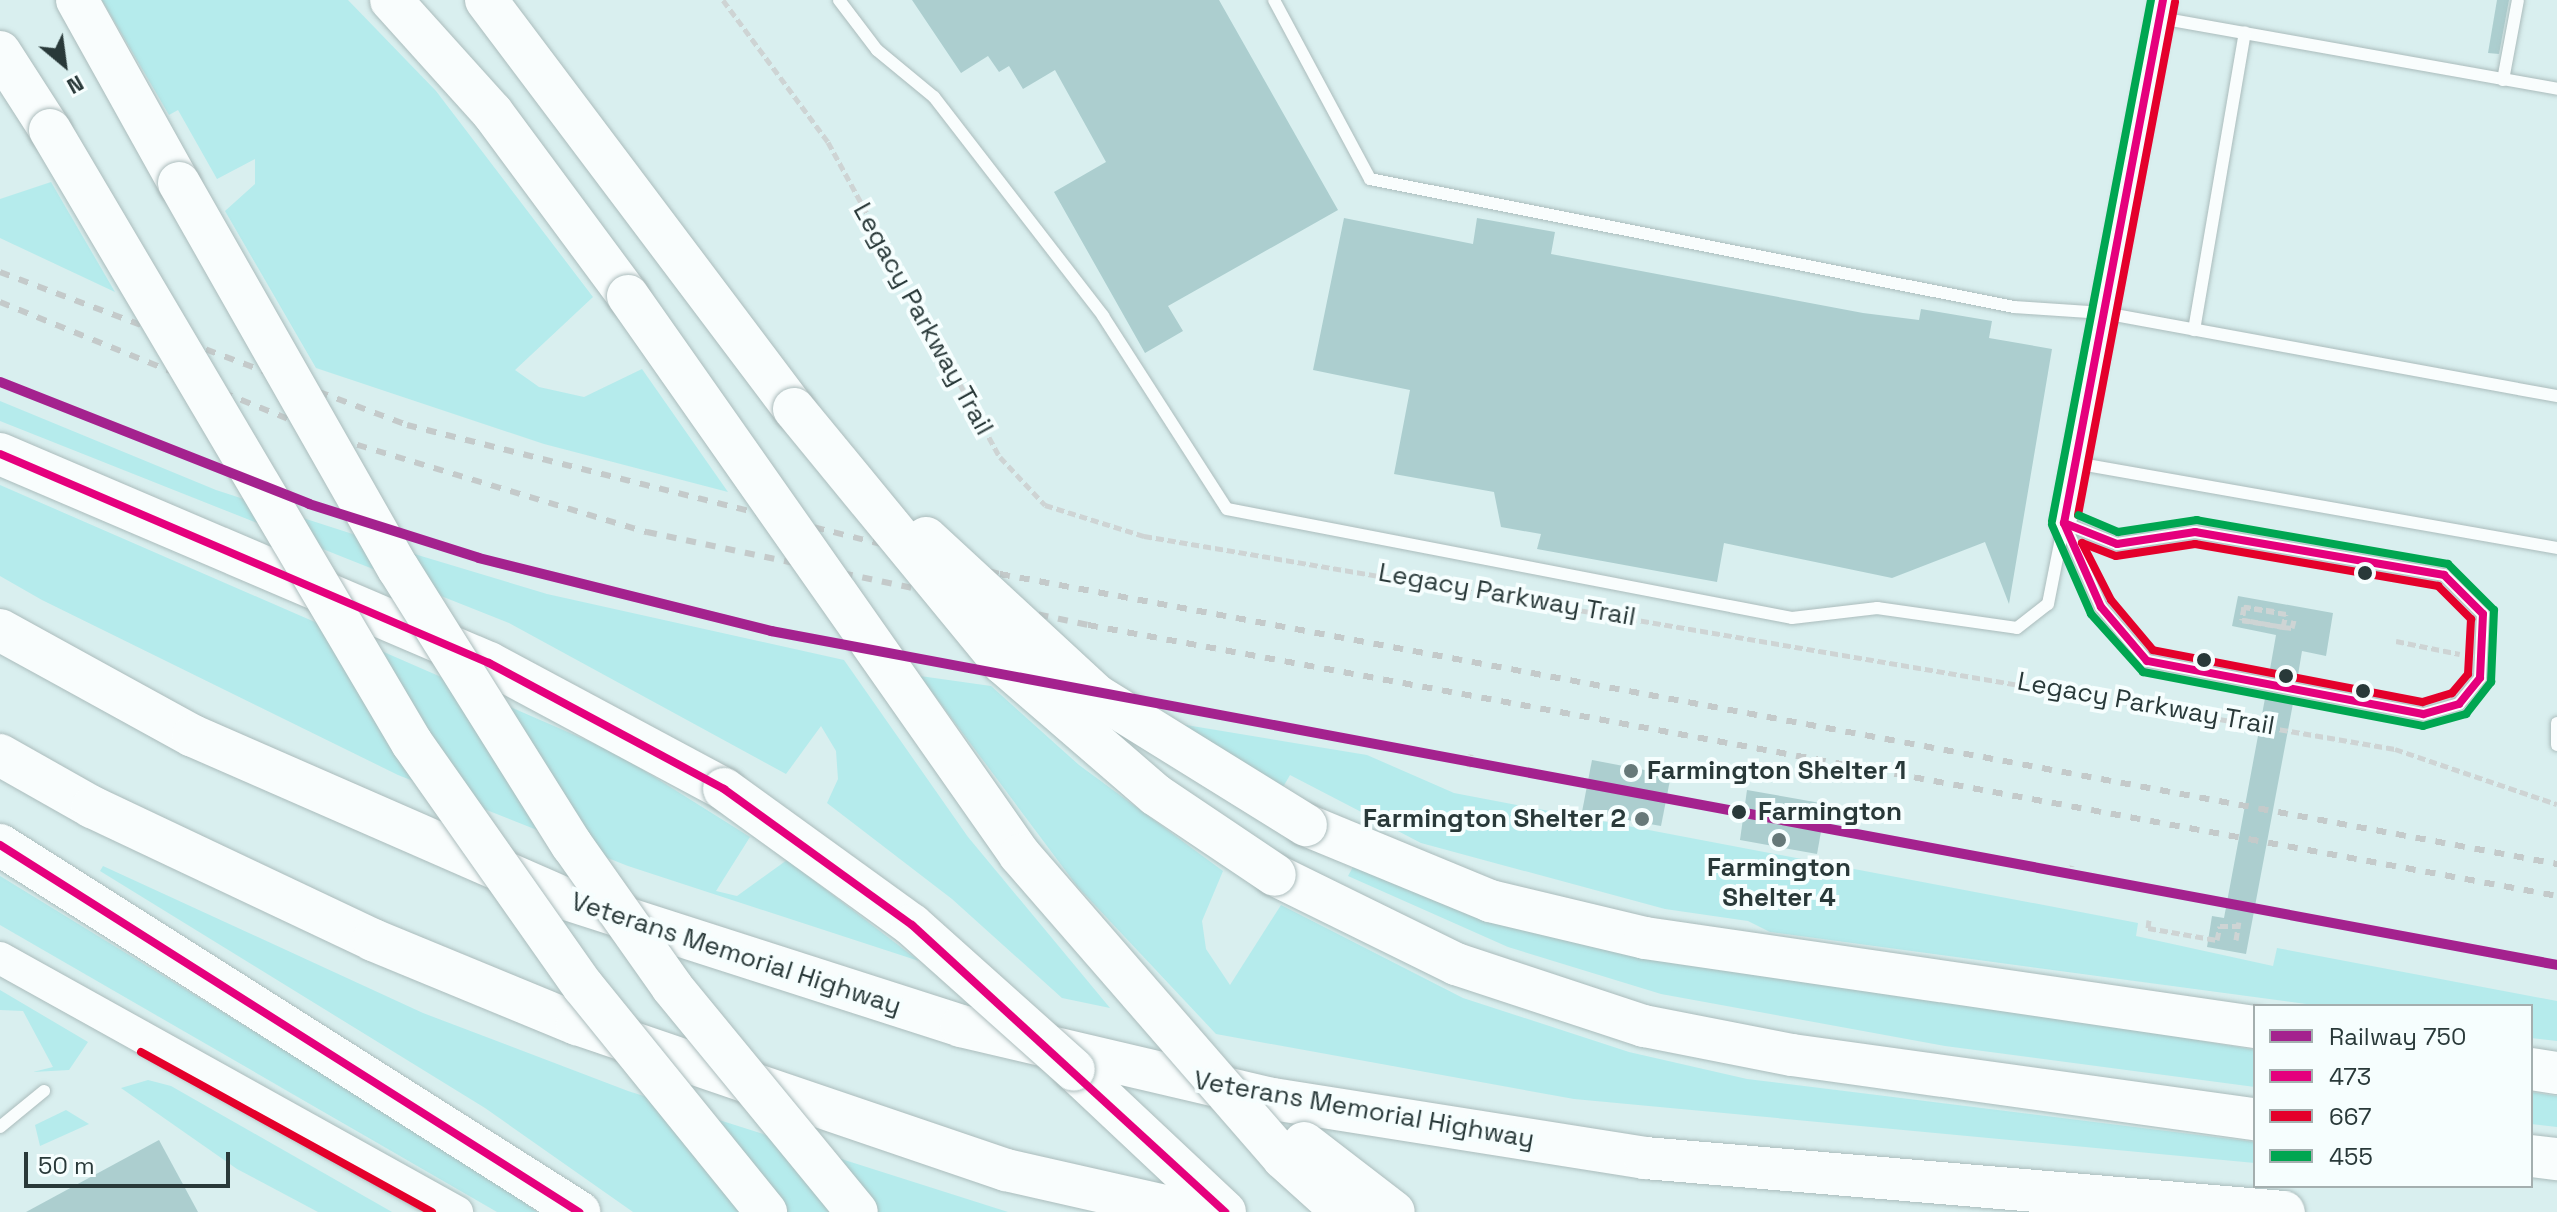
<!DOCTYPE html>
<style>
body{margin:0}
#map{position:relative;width:2557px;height:1212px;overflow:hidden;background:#d9efef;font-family:"Space Grotesk",sans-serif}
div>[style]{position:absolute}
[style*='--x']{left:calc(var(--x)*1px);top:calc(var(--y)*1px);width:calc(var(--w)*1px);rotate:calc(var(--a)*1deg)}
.green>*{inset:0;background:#b5ebec}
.building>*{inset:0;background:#accecf}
.path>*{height:5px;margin-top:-2.5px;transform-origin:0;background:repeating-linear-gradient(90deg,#ced4d4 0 8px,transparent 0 12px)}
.roads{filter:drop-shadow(0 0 2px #abbcbc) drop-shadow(0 0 2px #abbcbc)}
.lane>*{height:12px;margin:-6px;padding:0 6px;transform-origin:6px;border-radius:6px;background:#f9fdfd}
.street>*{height:24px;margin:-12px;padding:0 12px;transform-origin:12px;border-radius:12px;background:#f9fdfd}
.secondary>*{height:32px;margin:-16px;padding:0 16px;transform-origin:16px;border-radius:16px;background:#f9fdfd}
.highway>*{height:42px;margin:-21px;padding:0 21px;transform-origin:21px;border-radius:21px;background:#f9fdfd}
.rail>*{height:6px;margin-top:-3px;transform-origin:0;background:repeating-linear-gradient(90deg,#c4caca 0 10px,transparent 0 20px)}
.bridges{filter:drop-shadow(0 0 2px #abbcbc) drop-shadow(0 0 2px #abbcbc)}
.highway-bridge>*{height:42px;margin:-21px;padding:0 21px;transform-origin:21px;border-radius:21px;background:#f9fdfd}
.bus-1>*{height:8px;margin:-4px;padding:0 4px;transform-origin:4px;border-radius:4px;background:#e5007d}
.bus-2>*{height:8px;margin:-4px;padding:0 4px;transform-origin:4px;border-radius:4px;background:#e4002b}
.bus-3>*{height:8px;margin:-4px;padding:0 4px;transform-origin:4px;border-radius:4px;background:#00a651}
.rail-1>*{height:10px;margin:-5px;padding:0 5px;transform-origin:5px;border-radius:5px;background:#a4228e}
.dots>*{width:22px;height:22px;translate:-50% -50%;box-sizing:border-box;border:4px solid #f6fefe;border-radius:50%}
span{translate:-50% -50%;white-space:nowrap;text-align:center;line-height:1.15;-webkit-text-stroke:8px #f6fefe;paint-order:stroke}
.street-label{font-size:26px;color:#293939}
.poi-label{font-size:26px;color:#293939;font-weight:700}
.left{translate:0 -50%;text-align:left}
.right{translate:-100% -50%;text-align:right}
.stop-label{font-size:26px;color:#293939;font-weight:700}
.legend{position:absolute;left:2253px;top:1004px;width:280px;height:184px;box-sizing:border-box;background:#f6fefe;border:2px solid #a4afaf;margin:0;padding:10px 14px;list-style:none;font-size:24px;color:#293939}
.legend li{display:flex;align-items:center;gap:16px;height:40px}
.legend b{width:40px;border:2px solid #a4afaf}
.north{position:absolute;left:24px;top:24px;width:80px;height:80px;-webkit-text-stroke:6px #f6fefe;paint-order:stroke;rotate:151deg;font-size:22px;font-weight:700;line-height:32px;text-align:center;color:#293939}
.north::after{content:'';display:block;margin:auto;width:28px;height:36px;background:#293939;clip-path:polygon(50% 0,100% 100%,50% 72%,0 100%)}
.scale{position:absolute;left:24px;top:1152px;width:206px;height:36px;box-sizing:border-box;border:4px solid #293939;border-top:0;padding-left:10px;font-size:24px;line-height:28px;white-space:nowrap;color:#293939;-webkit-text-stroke:6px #f6fefe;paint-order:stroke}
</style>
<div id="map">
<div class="green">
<div style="clip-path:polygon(102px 0,348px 0,436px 91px,593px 297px,515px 370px,539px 387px,584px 397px,642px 369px,728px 492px,544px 444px,316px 368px,225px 211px,255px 184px,255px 159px,217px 179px,178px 110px,169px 115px)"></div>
<div style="clip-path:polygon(51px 182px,115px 292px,0 238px,0 199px)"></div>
<div style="clip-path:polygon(0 401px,216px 490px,421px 556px,547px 594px,844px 660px,968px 837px,1110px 1008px,1062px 998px,952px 899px,827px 803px,838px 779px,836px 751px,821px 726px,786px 774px,509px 623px,0 421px)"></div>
<div style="clip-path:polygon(0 485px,616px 753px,750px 837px,716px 891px,737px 896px,787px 860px,919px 961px,628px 866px,398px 775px,42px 600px,0 576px)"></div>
<div style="clip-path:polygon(920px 676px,991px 686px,1079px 765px,1223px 871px,1202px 921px,1206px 949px,1230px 985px,1281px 905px,1463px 998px,1629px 1052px,1747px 1079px,2255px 1142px,2255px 1163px,1574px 1099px,1216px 1034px,1077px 886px)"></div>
<div style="clip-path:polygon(1180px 724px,1367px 755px,1454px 793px,2138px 923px,2136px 936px,2273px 966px,2277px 948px,2557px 1001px,2557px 1041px,2531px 1038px,2531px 1006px,2321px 1006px,1770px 932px,1748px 921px,1665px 909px,1421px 843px,1290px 775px,1283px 787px)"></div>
<div style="clip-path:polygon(1354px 865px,1477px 917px,2255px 1050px,2255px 1087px,1945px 1046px,1661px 994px,1508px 947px,1348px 876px)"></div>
<div style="clip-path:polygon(103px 866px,423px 1013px,628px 1091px,1008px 1212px,633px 1212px,485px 1108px,100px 871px)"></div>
<div style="clip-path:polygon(0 876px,477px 1168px,537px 1212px,497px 1212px,0 925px)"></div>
<div style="clip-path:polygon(0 990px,88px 1042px,69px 1070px,33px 1072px,53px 1067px,23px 1011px,0 1010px)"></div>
<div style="clip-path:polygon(148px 1080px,171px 1086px,392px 1212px,318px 1212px,237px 1169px,121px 1088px)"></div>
<div style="clip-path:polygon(2531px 1092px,2557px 1096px,2557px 1127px,2531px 1124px)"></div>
<div style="clip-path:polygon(66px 1110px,89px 1124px,40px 1146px,35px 1125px)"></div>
</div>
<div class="building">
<div style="clip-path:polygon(912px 0,1219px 0,1338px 210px,1168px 306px,1183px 331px,1145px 353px,1054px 192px,1106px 162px,1055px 70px,1023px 89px,1009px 66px,999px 72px,988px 56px,961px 73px)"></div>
<div style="clip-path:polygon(2497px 0,2509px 0,2499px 54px,2488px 53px)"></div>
<div style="clip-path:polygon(1344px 218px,1473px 244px,1477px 218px,1555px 232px,1551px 254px,1863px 313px,1919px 320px,1921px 309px,1992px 321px,1989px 338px,2052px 349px,2009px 604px,1985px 542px,1892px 578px,1724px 543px,1717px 582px,1537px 549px,1541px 534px,1501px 527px,1494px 492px,1394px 474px,1410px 390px,1313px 370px)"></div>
<div style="clip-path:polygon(2238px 596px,2333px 613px,2326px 656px,2302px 651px,2297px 681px,2269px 675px,2276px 635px,2232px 626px)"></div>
<div style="clip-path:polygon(2266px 693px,2294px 698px,2246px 954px,2207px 947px,2212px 916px,2224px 918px)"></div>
<div style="clip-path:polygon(1592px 760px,1671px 775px,1661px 826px,1582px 812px)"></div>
<div style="clip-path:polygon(1747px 790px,1826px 804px,1817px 854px,1740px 840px)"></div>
<div style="clip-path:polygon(159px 1140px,198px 1212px,26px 1212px)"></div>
</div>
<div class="path">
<div style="--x:723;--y:0;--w:177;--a:53.5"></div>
<div style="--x:828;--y:142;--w:359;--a:61.4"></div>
<div style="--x:1000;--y:457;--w:66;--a:46.8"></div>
<div style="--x:1045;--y:505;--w:104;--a:17.4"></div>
<div style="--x:1144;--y:536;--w:1269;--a:9.66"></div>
<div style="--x:2395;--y:749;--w:171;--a:18.8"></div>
<div style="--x:2274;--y:611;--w:30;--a:-172"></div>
<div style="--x:2244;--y:607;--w:13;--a:99"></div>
<div style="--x:2242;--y:620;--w:42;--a:9.7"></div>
<div style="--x:2283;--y:627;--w:13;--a:-77"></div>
<div style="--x:2286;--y:614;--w:43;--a:-170.5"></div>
<div style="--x:2244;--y:607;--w:13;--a:99"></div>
<div style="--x:2242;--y:620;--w:8;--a:7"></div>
<div style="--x:2250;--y:621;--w:34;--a:10"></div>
<div style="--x:2283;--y:627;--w:9;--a:6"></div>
<div style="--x:2292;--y:628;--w:8;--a:-76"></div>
<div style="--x:2396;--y:641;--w:65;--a:11.5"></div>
<div style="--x:1469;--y:767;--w:13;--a:-81"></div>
<div style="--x:2069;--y:878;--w:13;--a:-77"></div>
<div style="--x:2149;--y:920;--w:8;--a:97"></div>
<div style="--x:2148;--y:928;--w:70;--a:9.9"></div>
<div style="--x:2217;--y:940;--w:14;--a:-78"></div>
<div style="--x:2220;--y:926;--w:19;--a:0"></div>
<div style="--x:2236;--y:940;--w:18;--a:-81"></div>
</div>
<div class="roads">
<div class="lane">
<div style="--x:839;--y:0;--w:63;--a:52.8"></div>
<div style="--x:877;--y:50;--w:74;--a:39.5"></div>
<div style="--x:934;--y:97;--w:277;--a:52.3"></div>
<div style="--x:1103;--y:316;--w:229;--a:57.3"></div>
<div style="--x:1227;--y:509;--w:575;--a:10.92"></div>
<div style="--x:1792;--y:618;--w:86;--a:-6.7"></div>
<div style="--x:1877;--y:608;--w:141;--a:8.1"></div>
<div style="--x:2017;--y:628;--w:39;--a:-38"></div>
<div style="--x:2048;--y:604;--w:83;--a:-78.8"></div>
<div style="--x:1274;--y:0;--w:203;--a:61.8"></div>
<div style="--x:1370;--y:179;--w:657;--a:11.24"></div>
<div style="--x:2014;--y:307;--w:90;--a:3.8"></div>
<div style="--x:2104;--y:313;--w:461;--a:10.4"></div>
<div style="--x:2160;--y:18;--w:403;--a:10.1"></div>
<div style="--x:2503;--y:80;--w:81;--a:-79.4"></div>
<div style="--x:2194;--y:330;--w:302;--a:-80.3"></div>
<div style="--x:2075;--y:463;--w:489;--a:10"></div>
<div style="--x:2064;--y:523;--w:57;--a:21.6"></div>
<div style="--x:2117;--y:544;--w:79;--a:-8.7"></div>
<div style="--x:2195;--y:532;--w:253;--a:9.8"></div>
<div style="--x:2444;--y:575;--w:55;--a:45"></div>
<div style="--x:2483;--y:614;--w:64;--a:92.7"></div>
<div style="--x:2480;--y:678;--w:33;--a:129"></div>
<div style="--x:2459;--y:704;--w:37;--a:164"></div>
<div style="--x:2423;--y:714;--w:281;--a:-169.1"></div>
<div style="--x:2147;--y:661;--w:71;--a:-130.4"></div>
<div style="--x:2101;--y:607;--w:92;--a:-113.8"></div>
<div style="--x:2557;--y:723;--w:22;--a:90"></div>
<div style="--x:0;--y:1127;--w:57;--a:-39.3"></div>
</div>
<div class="street">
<div style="--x:2064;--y:523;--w:532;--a:-79.28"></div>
</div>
<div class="secondary">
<div style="--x:0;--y:958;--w:523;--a:29.07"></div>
</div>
<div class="highway">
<div style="--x:77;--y:0;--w:210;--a:60.9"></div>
<div style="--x:391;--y:0;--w:151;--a:48"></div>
<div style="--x:492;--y:112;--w:229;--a:53.5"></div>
<div style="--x:486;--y:0;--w:512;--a:53.02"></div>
<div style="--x:0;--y:52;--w:93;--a:57.3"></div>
<div style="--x:0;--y:454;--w:532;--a:23.14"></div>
<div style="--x:489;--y:663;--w:267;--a:28.2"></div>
<div style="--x:0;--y:630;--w:220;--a:28.8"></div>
<div style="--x:193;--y:736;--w:404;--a:23.6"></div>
<div style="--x:563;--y:898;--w:418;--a:17.8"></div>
<div style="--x:961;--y:1026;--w:320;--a:13.2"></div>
<div style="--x:1273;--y:1099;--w:377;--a:9"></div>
<div style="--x:1645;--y:1158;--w:641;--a:4.83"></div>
<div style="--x:0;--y:755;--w:106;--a:29.5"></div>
<div style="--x:92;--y:807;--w:311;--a:25.3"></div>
<div style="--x:373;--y:940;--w:221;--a:22.4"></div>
<div style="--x:577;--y:1024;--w:453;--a:18.8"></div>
<div style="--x:1006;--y:1170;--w:190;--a:12.8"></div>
<div style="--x:1306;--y:825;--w:199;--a:22.4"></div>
<div style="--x:1490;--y:901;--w:159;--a:13.4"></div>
<div style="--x:1645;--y:938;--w:616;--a:8.3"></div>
<div style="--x:0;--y:845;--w:686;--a:32.37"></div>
<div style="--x:1275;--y:875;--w:202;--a:26.2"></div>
<div style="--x:1456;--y:964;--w:198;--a:18.3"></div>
<div style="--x:1644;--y:1026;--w:151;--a:11.1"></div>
<div style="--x:1792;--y:1055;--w:467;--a:7.9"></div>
<div style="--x:2531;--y:1069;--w:26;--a:9"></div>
<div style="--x:1074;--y:1070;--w:207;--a:43.2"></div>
<div style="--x:2531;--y:1156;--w:26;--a:7"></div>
</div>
</div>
<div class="rail">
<div style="--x:0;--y:272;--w:435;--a:20.6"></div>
<div style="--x:407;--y:425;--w:611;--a:14.1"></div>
<div style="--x:1000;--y:574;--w:1584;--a:10.55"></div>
<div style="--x:0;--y:302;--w:365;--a:22.1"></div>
<div style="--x:338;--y:439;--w:323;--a:16.8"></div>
<div style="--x:647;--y:532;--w:451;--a:11.9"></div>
<div style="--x:1088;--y:625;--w:1494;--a:10.45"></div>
</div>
<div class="bridges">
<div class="highway-bridge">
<div style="--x:50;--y:130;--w:712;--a:59.44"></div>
<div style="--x:412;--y:743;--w:297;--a:54.9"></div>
<div style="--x:583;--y:986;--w:291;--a:51"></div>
<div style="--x:179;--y:183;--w:443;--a:60.4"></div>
<div style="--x:398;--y:568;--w:327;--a:57.9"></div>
<div style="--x:572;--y:845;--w:174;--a:54.8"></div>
<div style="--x:672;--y:987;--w:291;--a:50.6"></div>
<div style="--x:628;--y:296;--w:683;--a:54.96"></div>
<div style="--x:1020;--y:855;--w:401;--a:49"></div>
<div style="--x:1283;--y:1158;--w:81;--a:42"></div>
<div style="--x:794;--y:409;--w:329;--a:50.6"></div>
<div style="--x:1003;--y:663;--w:202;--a:40.8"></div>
<div style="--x:1156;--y:795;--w:143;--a:33.9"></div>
<div style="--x:926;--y:538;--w:231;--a:42.7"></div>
<div style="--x:1096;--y:695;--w:247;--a:31.8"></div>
<div style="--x:724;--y:789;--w:232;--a:35.9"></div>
<div style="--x:912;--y:925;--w:217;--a:41.8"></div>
<div style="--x:1304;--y:1143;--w:113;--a:37.5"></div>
</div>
</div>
<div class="bus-1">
<div style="--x:0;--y:454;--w:532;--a:23.14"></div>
<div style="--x:489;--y:663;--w:267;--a:28.2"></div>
<div style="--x:724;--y:789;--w:232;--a:35.9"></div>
<div style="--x:912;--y:925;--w:425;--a:42.5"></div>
<div style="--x:2064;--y:523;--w:57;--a:21.6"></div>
<div style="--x:2117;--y:544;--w:79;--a:-8.7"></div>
<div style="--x:2195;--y:532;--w:253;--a:9.8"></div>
<div style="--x:2444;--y:575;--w:55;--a:45"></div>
<div style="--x:2483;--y:614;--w:64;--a:92.7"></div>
<div style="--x:2480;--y:678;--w:33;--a:129"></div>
<div style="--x:2459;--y:704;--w:37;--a:164"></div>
<div style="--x:2423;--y:714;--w:281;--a:-169.1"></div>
<div style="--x:2147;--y:661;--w:71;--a:-130.4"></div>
<div style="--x:2101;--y:607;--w:92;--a:-113.8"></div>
<div style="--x:2064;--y:523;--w:532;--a:-79.28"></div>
<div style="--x:0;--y:845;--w:686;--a:32.37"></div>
</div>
<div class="bus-2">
<div style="--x:2078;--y:515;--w:522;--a:-79.29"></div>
<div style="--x:2082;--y:543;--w:36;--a:21"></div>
<div style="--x:2116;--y:556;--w:80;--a:-8.6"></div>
<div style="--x:2195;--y:544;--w:247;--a:9.8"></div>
<div style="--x:2438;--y:586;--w:47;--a:45"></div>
<div style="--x:2471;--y:619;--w:55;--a:93.1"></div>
<div style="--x:2468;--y:674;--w:25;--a:130"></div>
<div style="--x:2452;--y:693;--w:31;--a:163"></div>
<div style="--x:2422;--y:702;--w:274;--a:-169.1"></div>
<div style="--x:2153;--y:650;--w:65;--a:-130"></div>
<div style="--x:2111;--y:600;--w:64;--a:-117"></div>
<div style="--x:141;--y:1052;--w:332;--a:28.8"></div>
</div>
<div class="bus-3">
<div style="--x:2052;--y:521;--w:530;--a:-79.24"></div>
<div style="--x:2052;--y:525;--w:97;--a:66.3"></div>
<div style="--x:2091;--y:614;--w:78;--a:48.1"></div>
<div style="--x:2143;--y:672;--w:285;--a:10.9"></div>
<div style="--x:2423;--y:726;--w:45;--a:-15.6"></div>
<div style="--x:2466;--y:714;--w:41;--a:-52"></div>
<div style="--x:2491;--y:682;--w:72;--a:-87.6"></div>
<div style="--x:2494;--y:610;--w:65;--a:-135"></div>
<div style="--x:2448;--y:564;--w:255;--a:-170.1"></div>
<div style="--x:2197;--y:520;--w:80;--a:171.4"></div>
<div style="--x:2118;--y:532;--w:43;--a:-157"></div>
</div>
<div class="rail-1">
<div style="--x:0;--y:382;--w:332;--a:21.5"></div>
<div style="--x:309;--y:504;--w:178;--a:17.6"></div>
<div style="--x:479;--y:558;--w:301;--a:14"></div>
<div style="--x:771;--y:631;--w:1817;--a:10.59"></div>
</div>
<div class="dots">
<div style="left:2365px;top:573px;background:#293939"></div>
<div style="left:2204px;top:660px;background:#293939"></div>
<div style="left:2286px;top:676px;background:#293939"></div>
<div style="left:2363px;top:691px;background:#293939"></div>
<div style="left:1631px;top:771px;background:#677979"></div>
<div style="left:1739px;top:812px;background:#293939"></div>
<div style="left:1642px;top:819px;background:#677979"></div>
<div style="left:1779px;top:840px;background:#677979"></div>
</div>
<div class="street-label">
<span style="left:923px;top:319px;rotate:61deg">Legacy Parkway Trail</span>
<span style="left:1507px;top:595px;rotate:10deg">Legacy Parkway Trail</span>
<span style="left:2146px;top:704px;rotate:10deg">Legacy Parkway Trail</span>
<span style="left:736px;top:954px;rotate:18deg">Veterans Memorial Highway</span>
<span style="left:1364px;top:1110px;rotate:10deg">Veterans Memorial Highway</span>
</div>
<div class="poi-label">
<span class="left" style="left:1647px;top:771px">Farmington Shelter 1</span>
<span class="right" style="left:1626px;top:819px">Farmington Shelter 2</span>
<span style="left:1779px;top:883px">Farmington<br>Shelter 4</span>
</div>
<div class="stop-label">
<span class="left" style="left:1758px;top:812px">Farmington</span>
</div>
<ul class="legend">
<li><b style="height:10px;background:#a4228e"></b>Railway 750</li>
<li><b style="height:10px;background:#e5007d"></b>473</li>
<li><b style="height:10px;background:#e4002b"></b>667</li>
<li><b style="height:10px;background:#00a651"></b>455</li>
</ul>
<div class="north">N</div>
<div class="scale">50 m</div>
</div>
